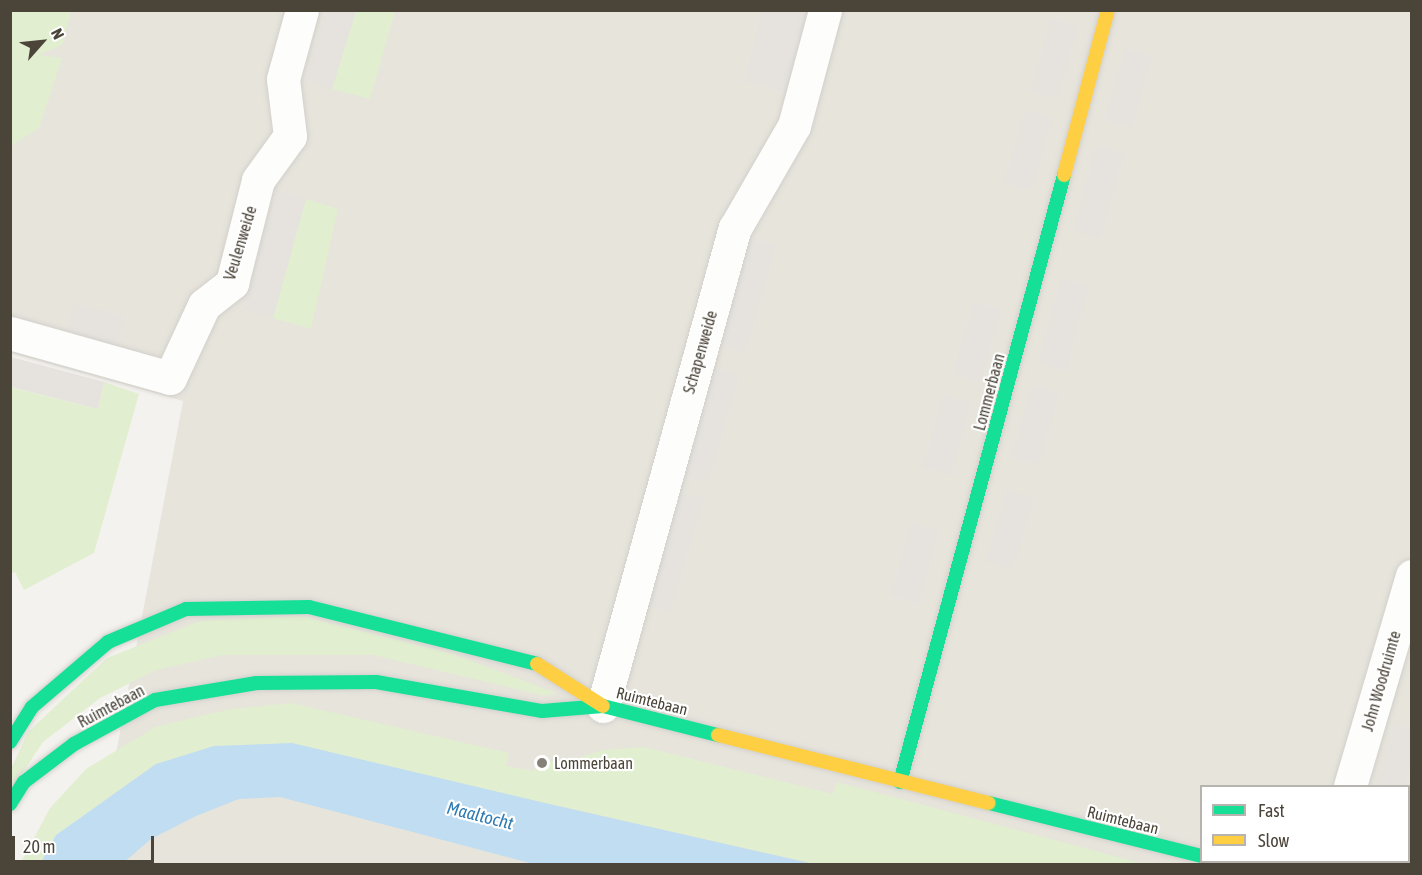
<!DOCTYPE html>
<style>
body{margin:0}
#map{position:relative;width:1422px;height:875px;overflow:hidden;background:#f4f2ee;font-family:"Asap Condensed",sans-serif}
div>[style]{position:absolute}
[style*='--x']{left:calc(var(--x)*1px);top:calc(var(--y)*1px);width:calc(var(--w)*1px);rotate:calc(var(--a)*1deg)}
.residential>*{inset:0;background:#e7e4dc}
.green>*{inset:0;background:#e1eecf}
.parking>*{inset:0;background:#e6e3df}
.water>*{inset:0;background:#c0ddf1}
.roads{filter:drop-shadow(0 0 2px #d2d0cb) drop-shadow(0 0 2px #d2d0cb)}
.street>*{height:33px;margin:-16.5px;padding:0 16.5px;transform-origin:16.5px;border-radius:16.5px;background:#fdfdfc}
.fast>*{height:14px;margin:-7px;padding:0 7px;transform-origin:7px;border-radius:7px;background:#16e098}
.slow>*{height:14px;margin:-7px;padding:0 7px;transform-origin:7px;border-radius:7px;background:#ffcf43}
.dots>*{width:16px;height:16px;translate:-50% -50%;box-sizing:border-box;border:3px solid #fff;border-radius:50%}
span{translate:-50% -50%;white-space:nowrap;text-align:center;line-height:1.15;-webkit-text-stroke:4.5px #fff;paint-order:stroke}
.street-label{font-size:16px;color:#4b4439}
.poi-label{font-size:16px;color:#4b4439}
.left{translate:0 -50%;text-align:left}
.water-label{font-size:18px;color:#2e7ab2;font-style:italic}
.frame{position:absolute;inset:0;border:12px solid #4b4439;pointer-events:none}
.legend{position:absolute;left:1200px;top:785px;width:210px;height:78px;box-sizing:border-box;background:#fff;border:2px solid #b7b4b0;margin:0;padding:8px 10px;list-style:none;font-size:18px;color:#4b4439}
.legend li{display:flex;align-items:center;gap:12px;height:30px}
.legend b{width:30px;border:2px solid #b7b4b0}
.north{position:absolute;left:12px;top:12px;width:60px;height:60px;-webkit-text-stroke:4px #fff;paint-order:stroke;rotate:63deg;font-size:16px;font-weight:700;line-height:24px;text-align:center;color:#4b4439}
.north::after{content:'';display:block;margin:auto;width:21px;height:27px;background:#4b4439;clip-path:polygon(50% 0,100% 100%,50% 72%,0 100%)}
.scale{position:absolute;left:12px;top:836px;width:142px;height:27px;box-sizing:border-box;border:3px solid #4b4439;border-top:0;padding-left:8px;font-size:18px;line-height:21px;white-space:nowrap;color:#4b4439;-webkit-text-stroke:4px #fff;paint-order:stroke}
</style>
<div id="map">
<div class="residential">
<div style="clip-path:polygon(evenodd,10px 11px,1411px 11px,1411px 864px,95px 864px,183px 401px,11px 353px,10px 11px,1202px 786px,1408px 786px,1408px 862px,1202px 862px,1202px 786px)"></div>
</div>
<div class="green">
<div style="clip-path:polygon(10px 11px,71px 11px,62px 45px,39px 55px,62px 58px,39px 128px,12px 145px)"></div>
<div style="clip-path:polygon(356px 11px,395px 11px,370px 99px,332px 89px)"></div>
<div style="clip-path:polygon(306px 199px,338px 209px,311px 329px,273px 318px)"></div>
<div style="clip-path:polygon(104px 382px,139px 394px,94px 553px,24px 590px,15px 572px,11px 574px,10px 387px,98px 409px)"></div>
<div style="clip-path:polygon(301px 616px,453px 654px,556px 693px,546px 696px,373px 655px,222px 655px,156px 670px,100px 698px,43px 742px,11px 790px,11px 769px,28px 732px,107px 658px,200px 621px)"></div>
<div style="clip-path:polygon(291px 703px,509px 753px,506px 766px,534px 771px,537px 759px,561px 763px,603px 750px,644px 747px,833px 794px,837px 782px,1144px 864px,814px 864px,545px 803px,156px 764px,56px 835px,40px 864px,20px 864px,50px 808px,86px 769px,155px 727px,230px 709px)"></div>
</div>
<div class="parking">
<div style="clip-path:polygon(326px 11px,356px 11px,332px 89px,305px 81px)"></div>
<div style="clip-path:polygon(762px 11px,810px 11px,789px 93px,744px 81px)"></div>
<div style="clip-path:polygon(1051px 19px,1078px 27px,1058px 99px,1030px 91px)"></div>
<div style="clip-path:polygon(1125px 48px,1152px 56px,1132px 128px,1104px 120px)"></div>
<div style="clip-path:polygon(1025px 110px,1053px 118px,1032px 190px,1004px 182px)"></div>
<div style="clip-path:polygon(1096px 146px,1124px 154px,1101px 238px,1073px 231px)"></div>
<div style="clip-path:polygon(277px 191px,306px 199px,273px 318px,244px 310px)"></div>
<div style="clip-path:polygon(747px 237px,776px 245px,745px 354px,717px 346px)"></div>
<div style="clip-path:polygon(1061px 278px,1089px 286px,1066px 371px,1038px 363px)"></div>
<div style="clip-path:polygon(973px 302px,1001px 310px,981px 382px,953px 374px)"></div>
<div style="clip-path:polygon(74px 303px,125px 317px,116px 346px,66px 332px)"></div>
<div style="clip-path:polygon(11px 357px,104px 382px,98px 409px,11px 387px)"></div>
<div style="clip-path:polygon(711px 366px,739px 375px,708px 483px,680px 475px)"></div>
<div style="clip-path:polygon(1032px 385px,1059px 393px,1039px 465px,1011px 457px)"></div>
<div style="clip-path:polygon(943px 395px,971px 403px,951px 475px,923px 467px)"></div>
<div style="clip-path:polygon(1006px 490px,1034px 498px,1013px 570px,986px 562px)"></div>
<div style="clip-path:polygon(676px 491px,704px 499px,670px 612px,642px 604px)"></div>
<div style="clip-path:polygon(911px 523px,939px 531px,918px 604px,891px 595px)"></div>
<div style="clip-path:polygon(1394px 724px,1411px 729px,1411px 765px,1405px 786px,1376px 786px)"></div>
</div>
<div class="water">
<div style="clip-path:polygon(292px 743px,545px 803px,814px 864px,534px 864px,280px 797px,239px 799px,196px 816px,151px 839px,122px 864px,40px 864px,56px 835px,156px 764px,214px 746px)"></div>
</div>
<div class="roads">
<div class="street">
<div style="--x:10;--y:333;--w:166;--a:15.7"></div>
<div style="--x:170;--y:378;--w:81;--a:-65"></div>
<div style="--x:204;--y:305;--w:36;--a:-38"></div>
<div style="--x:232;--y:283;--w:106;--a:-75.8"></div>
<div style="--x:258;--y:180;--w:54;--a:-54"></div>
<div style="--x:290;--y:136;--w:57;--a:-97"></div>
<div style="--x:283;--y:79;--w:72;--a:-74.6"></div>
<div style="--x:603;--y:706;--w:496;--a:-74.6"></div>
<div style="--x:735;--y:228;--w:118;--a:-60"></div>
<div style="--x:794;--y:126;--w:120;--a:-75"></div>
<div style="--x:1350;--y:786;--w:219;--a:-73.6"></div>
<div style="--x:1328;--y:864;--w:2;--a:-63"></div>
</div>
<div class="fast">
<div style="--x:10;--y:742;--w:41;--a:-57.8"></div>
<div style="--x:32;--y:707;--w:100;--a:-40.5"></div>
<div style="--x:108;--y:642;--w:85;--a:-22.9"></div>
<div style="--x:186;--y:609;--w:123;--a:-0.9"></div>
<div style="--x:309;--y:607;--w:235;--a:14"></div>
<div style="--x:900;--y:782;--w:629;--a:-74.88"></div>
<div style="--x:989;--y:803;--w:219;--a:14"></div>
<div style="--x:10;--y:804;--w:26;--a:-58"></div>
<div style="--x:24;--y:782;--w:63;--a:-37.2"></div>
<div style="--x:74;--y:744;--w:92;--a:-28.5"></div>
<div style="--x:155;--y:700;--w:103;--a:-9.5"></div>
<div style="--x:257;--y:683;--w:119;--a:-0.5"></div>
<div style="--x:376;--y:682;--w:169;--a:9.9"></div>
<div style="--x:542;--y:711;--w:61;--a:-4.7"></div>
<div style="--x:603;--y:706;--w:119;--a:14.2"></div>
<div style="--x:1222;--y:862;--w:10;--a:11"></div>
</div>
<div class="slow">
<div style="--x:1064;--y:175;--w:171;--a:-75.1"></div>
<div style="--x:537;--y:664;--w:78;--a:32.5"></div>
<div style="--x:718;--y:735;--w:279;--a:14.1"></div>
</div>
</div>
<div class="dots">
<div style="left:542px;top:763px;background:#868178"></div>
</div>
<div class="street-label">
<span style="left:240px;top:243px;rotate:-73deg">Veulenweide</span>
<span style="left:700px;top:352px;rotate:-74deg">Schapenweide</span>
<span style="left:989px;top:392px;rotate:-75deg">Lommerbaan</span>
<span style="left:1381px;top:681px;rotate:-74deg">John Woodruimte</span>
<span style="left:652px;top:701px;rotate:14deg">Ruimtebaan</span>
<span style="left:111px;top:706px;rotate:-28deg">Ruimtebaan</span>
<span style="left:1123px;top:820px;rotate:14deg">Ruimtebaan</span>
</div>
<div class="poi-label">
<span class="left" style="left:554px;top:763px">Lommerbaan</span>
</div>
<div class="water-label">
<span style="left:480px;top:816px;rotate:14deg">Maaltocht</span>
</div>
<div class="frame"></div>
<ul class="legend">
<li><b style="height:8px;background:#16e098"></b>Fast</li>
<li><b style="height:8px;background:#ffcf43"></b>Slow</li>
</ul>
<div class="north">N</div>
<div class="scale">20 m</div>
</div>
